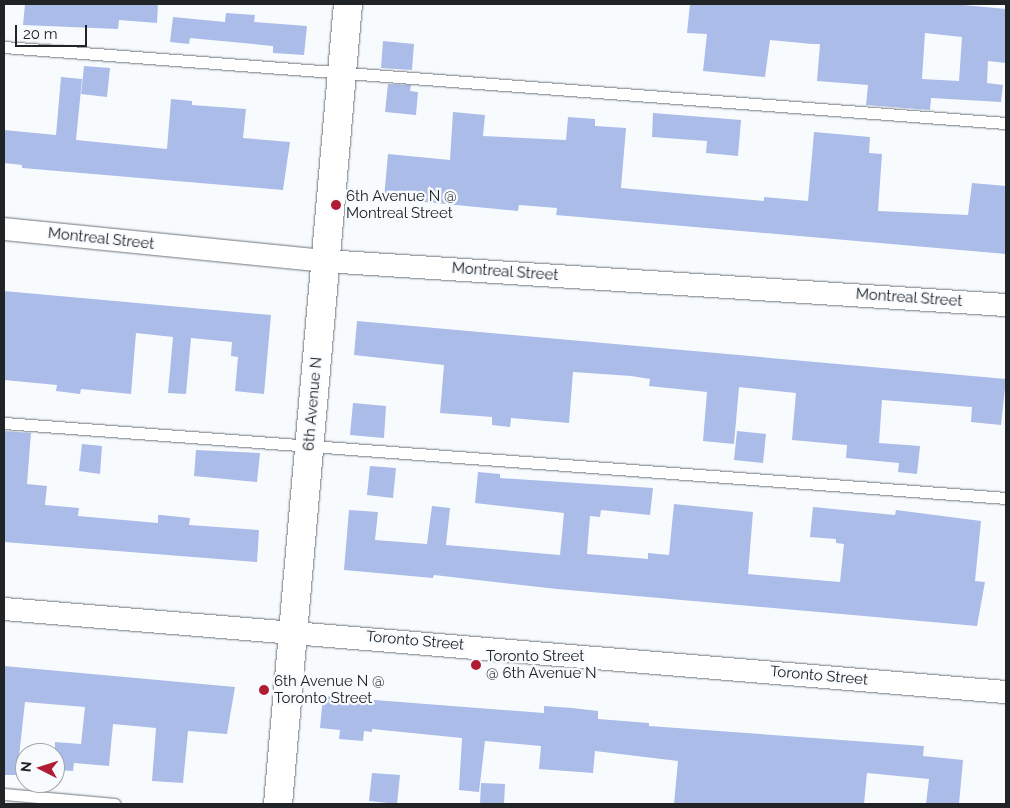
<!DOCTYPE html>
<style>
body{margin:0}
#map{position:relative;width:1010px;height:808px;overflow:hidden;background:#f8fbfe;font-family:Raleway,sans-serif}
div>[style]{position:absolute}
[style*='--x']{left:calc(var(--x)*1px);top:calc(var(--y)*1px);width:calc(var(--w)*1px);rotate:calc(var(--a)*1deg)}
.building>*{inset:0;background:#abbce8}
.roads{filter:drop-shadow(0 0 1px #6c747a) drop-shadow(0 0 1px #6c747a)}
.lane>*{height:11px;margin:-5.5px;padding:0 5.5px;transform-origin:5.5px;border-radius:5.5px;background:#fff}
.street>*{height:22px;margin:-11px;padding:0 11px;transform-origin:11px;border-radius:11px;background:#fff}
.secondary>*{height:28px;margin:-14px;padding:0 14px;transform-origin:14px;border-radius:14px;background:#fff}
.dots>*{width:14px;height:14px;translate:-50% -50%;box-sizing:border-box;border:2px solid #f8fbfe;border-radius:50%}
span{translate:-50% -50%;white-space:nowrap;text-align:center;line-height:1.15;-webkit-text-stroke:4.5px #f8fbfe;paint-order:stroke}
.poi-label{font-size:15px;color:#202426}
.left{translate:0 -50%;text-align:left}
.street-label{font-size:15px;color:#202426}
.frame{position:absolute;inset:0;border:5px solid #202426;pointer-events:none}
.north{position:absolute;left:15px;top:743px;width:50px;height:50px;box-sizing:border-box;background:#f8fbfe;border:1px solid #a2a5a8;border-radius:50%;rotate:275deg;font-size:14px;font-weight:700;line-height:20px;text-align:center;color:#202426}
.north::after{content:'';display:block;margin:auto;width:18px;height:22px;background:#b01d33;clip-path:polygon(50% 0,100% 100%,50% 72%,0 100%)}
.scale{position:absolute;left:15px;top:25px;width:72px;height:22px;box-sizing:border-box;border:2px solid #202426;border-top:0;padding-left:6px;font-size:15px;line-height:18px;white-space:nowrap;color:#202426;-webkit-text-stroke:4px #f8fbfe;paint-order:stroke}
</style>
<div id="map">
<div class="building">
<div style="clip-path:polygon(25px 4px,158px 4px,157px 23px,119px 20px,118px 29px,23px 25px)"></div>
<div style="clip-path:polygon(evenodd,690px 4px,953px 4px,1006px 9px,1006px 63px,988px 61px,987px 83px,1003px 85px,1001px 102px,931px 98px,930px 110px,866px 105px,868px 85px,817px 81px,820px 44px,812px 44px,770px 40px,765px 77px,703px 71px,707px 34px,687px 33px,690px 4px,925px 33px,962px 37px,959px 81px,922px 79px,925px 33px)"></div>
<div style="clip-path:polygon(226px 13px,255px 15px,254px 22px,307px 26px,304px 55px,273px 53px,273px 46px,190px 38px,189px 44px,170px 42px,173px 17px,225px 22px)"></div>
<div style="clip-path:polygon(383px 41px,414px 44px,412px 70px,381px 68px)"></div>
<div style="clip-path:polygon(84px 66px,110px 68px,107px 97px,81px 94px)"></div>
<div style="clip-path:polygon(61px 77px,82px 79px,76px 140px,167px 149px,171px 99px,192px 101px,192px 105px,246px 109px,243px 138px,290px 142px,283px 190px,22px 168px,22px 165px,4px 163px,4px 130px,56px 135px)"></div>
<div style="clip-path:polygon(388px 84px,411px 85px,410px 91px,418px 92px,416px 115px,385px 112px)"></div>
<div style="clip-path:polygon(453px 112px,485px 115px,483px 136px,566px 140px,568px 117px,595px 119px,595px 126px,626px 128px,621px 188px,764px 201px,764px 197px,808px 201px,814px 132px,870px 137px,869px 153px,882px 154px,878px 211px,968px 215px,972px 183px,1006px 186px,1006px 254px,556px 215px,557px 208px,519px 205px,518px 211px,384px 198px,388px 154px,450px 160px)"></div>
<div style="clip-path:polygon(653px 113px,741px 120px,738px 156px,706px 153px,707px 141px,652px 137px)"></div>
<div style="clip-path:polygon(4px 291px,271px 315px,264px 394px,235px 391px,238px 357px,231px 356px,232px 342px,191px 338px,186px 394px,168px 393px,173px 337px,136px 333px,131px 394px,81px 389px,80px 394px,56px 391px,57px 385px,4px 380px)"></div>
<div style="clip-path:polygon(357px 321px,1006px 379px,1001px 425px,971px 422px,972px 407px,882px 400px,879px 443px,920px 446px,917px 474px,898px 472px,899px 463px,846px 458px,847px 445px,792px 440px,796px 393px,739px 387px,734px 444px,703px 441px,707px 392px,649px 386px,650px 379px,631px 376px,573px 372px,569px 423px,511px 418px,510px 427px,492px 425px,492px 417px,440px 413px,444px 365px,354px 355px)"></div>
<div style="clip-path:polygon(353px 403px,386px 406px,384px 438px,350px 435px)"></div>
<div style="clip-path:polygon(4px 431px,31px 433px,27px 484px,47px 486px,45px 505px,79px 508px,78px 516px,158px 523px,158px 515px,161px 515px,190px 518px,189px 525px,259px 530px,257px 562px,4px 542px)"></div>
<div style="clip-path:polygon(737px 431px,766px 434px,763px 463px,734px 460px)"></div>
<div style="clip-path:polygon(82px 444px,102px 446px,100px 474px,79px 471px)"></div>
<div style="clip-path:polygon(196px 450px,260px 453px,257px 482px,194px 476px)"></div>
<div style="clip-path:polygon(370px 466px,396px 468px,393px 498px,367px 495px)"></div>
<div style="clip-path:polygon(478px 472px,500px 474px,500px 478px,653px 488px,650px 515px,601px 510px,600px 517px,590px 516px,587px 554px,648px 559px,648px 553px,669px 555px,674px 504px,753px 512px,748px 574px,840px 582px,844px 544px,836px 543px,836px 539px,810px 537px,813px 507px,895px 515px,896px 510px,981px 521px,975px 581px,985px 582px,977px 626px,557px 589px,434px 575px,433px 578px,344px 570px,349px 510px,378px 512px,375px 540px,427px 544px,432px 506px,450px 508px,446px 545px,560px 555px,564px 513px,475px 503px)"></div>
<div style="clip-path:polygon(4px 666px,235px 687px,227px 734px,188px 731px,183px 783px,152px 781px,156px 728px,113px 724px,109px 766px,74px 763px,73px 771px,55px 770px,55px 742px,81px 744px,85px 707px,25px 702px,17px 775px,4px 775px)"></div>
<div style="clip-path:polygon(323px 696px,544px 713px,544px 706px,572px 708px,598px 711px,598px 719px,649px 723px,649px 726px,924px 746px,923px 756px,963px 760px,959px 804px,926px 804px,929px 779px,867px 773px,864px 804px,674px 804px,678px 761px,595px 751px,593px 773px,539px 769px,541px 746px,485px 741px,479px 792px,459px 790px,462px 738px,372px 729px,372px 732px,364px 731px,363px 741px,339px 739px,340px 730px,320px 728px)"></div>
<div style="clip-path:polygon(372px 773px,400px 775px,397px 804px,369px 801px)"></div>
<div style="clip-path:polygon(481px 783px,505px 784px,504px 804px,480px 804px)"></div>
</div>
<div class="roads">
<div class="lane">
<div style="--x:4;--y:47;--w:1005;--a:4.34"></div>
<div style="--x:4;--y:423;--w:1005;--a:4.28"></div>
<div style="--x:4;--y:794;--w:111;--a:5.1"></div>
</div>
<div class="street">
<div style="--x:4;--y:229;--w:323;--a:5.7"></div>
<div style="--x:325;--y:261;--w:682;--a:3.7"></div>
<div style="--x:4;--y:609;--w:1005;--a:4.74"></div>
</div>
<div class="secondary">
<div style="--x:278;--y:804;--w:803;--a:-85"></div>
</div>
</div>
<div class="dots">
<div style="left:336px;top:205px;background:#b01d33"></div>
<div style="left:476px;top:665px;background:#b01d33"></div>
<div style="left:264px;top:690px;background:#b01d33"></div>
</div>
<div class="poi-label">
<span class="left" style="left:346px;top:205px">6th Avenue N @<br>Montreal Street</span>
<span class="left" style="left:486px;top:665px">Toronto Street<br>@ 6th Avenue N</span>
<span class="left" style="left:274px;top:690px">6th Avenue N @<br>Toronto Street</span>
</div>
<div class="street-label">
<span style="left:101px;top:239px;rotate:6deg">Montreal Street</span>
<span style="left:505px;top:272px;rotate:4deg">Montreal Street</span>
<span style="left:909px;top:298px;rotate:4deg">Montreal Street</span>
<span style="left:313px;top:404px;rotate:-85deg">6th Avenue N</span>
<span style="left:415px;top:641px;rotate:5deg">Toronto Street</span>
<span style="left:819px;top:676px;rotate:5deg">Toronto Street</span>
</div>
<div class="frame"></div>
<div class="north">N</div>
<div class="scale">20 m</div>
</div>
